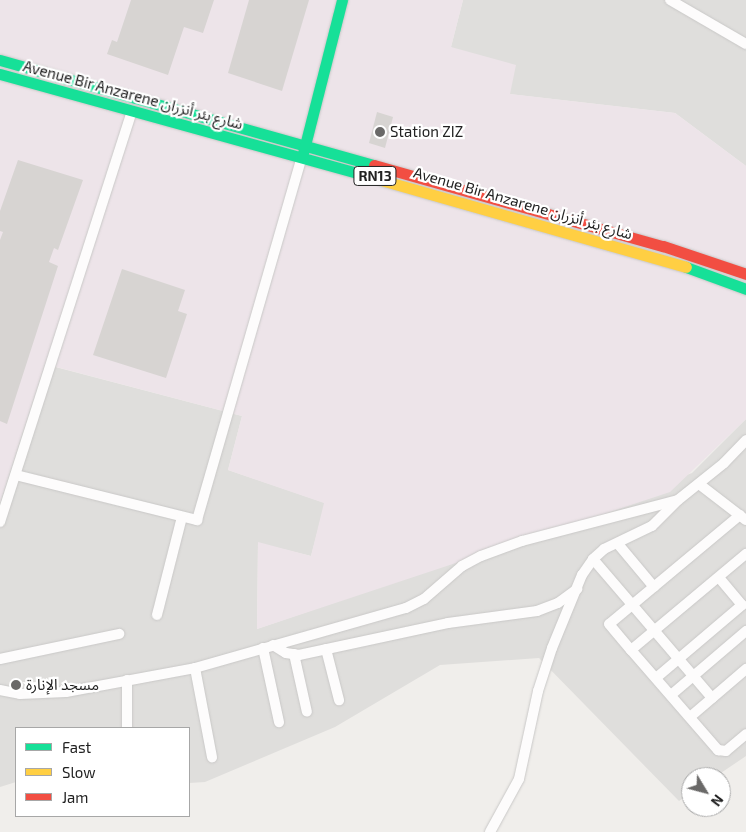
<!DOCTYPE html>
<meta charset="utf-8">
<style>
body{margin:0}
#map{position:relative;width:746px;height:832px;overflow:hidden;background:#f0eeeb;font-family:"Exo 2","Noto Sans Arabic",sans-serif}
div>[style]{position:absolute}
[style*='--x']{left:calc(var(--x)*1px);top:calc(var(--y)*1px);width:calc(var(--w)*1px);rotate:calc(var(--a)*1deg)}
.residential>*{inset:0;background:#dfdedc}
.industrial>*{inset:0;background:#ede4e9}
.building>*{inset:0;background:#d7d4d2}
.roads{filter:drop-shadow(0 0 1px #c9c8c7) drop-shadow(0 0 1px #c9c8c7)}
.street>*{height:10px;margin:-5px;padding:0 5px;transform-origin:5px;border-radius:5px;background:#fdfcfc}
.fast>*{height:11px;margin:-5.5px;padding:0 5.5px;transform-origin:5.5px;border-radius:5.5px;background:#16e098}
.slow>*{height:11px;margin:-5.5px;padding:0 5.5px;transform-origin:5.5px;border-radius:5.5px;background:#ffcf43}
.jam>*{height:11px;margin:-5.5px;padding:0 5.5px;transform-origin:5.5px;border-radius:5.5px;background:#f24e42}
.dots>*{width:14px;height:14px;translate:-50% -50%;box-sizing:border-box;border:2px solid #fff;border-radius:50%}
span{translate:-50% -50%;white-space:nowrap;text-align:center;line-height:1.15;-webkit-text-stroke:4.5px #fff;paint-order:stroke}
.shield-label span{padding:1px 4px;background:#fff;border:1px solid;border-radius:4px;-webkit-text-stroke-width:0}
.shield-label{font-size:14px;color:#222;font-weight:700}
.street-label{font-size:15px;color:#222}
.poi-label{font-size:15px;color:#222}
.left{translate:0 -50%;text-align:left}
.legend{position:absolute;left:15px;top:727px;width:175px;height:90px;box-sizing:border-box;background:#fff;border:1px solid #a7a7a7;margin:0;padding:6px 9px;list-style:none;font-size:15px;color:#222}
.legend li{display:flex;align-items:center;gap:10px;height:25px}
.legend b{width:25px;border:1px solid #a7a7a7}
.north{position:absolute;left:681px;top:767px;width:50px;height:50px;box-sizing:border-box;background:#fff;border:1px solid #a7a7a7;border-radius:50%;rotate:127deg;font-size:14px;font-weight:700;line-height:20px;text-align:center;color:#222}
.north::after{content:'';display:block;margin:auto;width:18px;height:22px;background:#6a6968;clip-path:polygon(50% 0,100% 100%,50% 72%,0 100%)}
</style>
<div id="map">
<div class="residential">
<div style="clip-path:polygon(463px 0,746px 0,746px 166px,675px 113px,509px 94px,451px 47px)"></div>
<div style="clip-path:polygon(44px 364px,242px 416px,228px 470px,325px 503px,311px 556px,258px 543px,257px 629px,456px 561px,692px 473px,746px 419px,746px 756px,715px 777px,691px 777px,691px 793px,679px 801px,539px 658px,440px 665px,335px 727px,205px 782px,189px 783px,189px 728px,16px 728px,16px 782px,0 787px,0 503px)"></div>
</div>
<div class="industrial">
<div style="clip-path:polygon(0 0,463px 0,451px 47px,516px 65px,510px 94px,675px 113px,746px 166px,746px 419px,670px 492px,257px 629px,258px 542px,311px 556px,324px 503px,228px 470px,242px 416px,45px 364px,0 503px)"></div>
</div>
<div class="building">
<div style="clip-path:polygon(131px 0,214px 0,203px 33px,184px 27px,168px 75px,107px 54px,112px 40px,117px 42px)"></div>
<div style="clip-path:polygon(249px 0,309px 0,282px 91px,228px 73px)"></div>
<div style="clip-path:polygon(377px 112px,393px 117px,385px 148px,369px 143px)"></div>
<div style="clip-path:polygon(18px 160px,83px 180px,58px 250px,54px 248px,49px 262px,58px 266px,7px 424px,0 421px,0 240px,3px 232px,0 231px,0 211px)"></div>
<div style="clip-path:polygon(122px 269px,185px 290px,178px 311px,187px 314px,166px 378px,93px 355px)"></div>
</div>
<div class="roads">
<div class="street">
<div style="--x:670;--y:0;--w:88;--a:30.1"></div>
<div style="--x:16;--y:475;--w:187;--a:14"></div>
<div style="--x:197;--y:520;--w:378;--a:-73.9"></div>
<div style="--x:699;--y:484;--w:59;--a:37.5"></div>
<div style="--x:740;--y:515;--w:170;--a:140.2"></div>
<div style="--x:609;--y:624;--w:34;--a:50"></div>
<div style="--x:631;--y:650;--w:150;--a:-39.9"></div>
<div style="--x:0;--y:522;--w:432;--a:-72.2"></div>
<div style="--x:618;--y:544;--w:56;--a:50.1"></div>
<div style="--x:593;--y:559;--w:183;--a:49.4"></div>
<div style="--x:157;--y:615;--w:101;--a:-75.7"></div>
<div style="--x:273;--y:645;--w:15;--a:32"></div>
<div style="--x:286;--y:653;--w:13;--a:9"></div>
<div style="--x:299;--y:655;--w:152;--a:-12.1"></div>
<div style="--x:448;--y:623;--w:90;--a:-7.7"></div>
<div style="--x:537;--y:611;--w:22;--a:-21"></div>
<div style="--x:558;--y:603;--w:24;--a:-36"></div>
<div style="--x:263;--y:648;--w:76;--a:77.8"></div>
<div style="--x:326;--y:649;--w:53;--a:75.7"></div>
<div style="--x:631;--y:650;--w:133;--a:49"></div>
<div style="--x:718;--y:750;--w:8;--a:7"></div>
<div style="--x:726;--y:751;--w:26;--a:-40"></div>
<div style="--x:294;--y:654;--w:59;--a:77.4"></div>
<div style="--x:0;--y:659;--w:122;--a:-11.9"></div>
<div style="--x:195;--y:668;--w:91;--a:79.2"></div>
<div style="--x:656;--y:678;--w:113;--a:-40.3"></div>
<div style="--x:742;--y:605;--w:35;--a:-130"></div>
<div style="--x:127;--y:680;--w:48;--a:90"></div>
<div style="--x:0;--y:690;--w:20;--a:11"></div>
<div style="--x:20;--y:694;--w:46;--a:-2.5"></div>
<div style="--x:66;--y:692;--w:131;--a:-10.5"></div>
<div style="--x:195;--y:668;--w:219;--a:-15.9"></div>
<div style="--x:406;--y:608;--w:20;--a:-27"></div>
<div style="--x:424;--y:599;--w:50;--a:-41"></div>
<div style="--x:462;--y:566;--w:21;--a:-28"></div>
<div style="--x:481;--y:556;--w:44;--a:-20.1"></div>
<div style="--x:522;--y:541;--w:161;--a:-14.7"></div>
<div style="--x:678;--y:500;--w:59;--a:-38.8"></div>
<div style="--x:724;--y:463;--w:32;--a:-46"></div>
<div style="--x:671;--y:695;--w:99;--a:-40.5"></div>
<div style="--x:690;--y:717;--w:74;--a:-40.6"></div>
<div style="--x:490;--y:832;--w:60;--a:-61.3"></div>
<div style="--x:519;--y:779;--w:90;--a:-77.8"></div>
<div style="--x:538;--y:691;--w:45;--a:-72"></div>
<div style="--x:552;--y:648;--w:79;--a:-67.7"></div>
<div style="--x:582;--y:575;--w:19;--a:-55"></div>
<div style="--x:593;--y:559;--w:15;--a:-42"></div>
<div style="--x:604;--y:549;--w:53;--a:-25.6"></div>
<div style="--x:652;--y:526;--w:34;--a:-45"></div>
</div>
<div class="fast">
<div style="--x:0;--y:60;--w:388;--a:15.7"></div>
<div style="--x:0;--y:74;--w:395;--a:15.5"></div>
<div style="--x:302;--y:157;--w:162;--a:-75.7"></div>
<div style="--x:686;--y:267;--w:64;--a:20.1"></div>
</div>
<div class="slow">
<div style="--x:381;--y:180;--w:317;--a:15.9"></div>
</div>
<div class="jam">
<div style="--x:374;--y:165;--w:300;--a:15.7"></div>
<div style="--x:663;--y:246;--w:88;--a:18.6"></div>
</div>
</div>
<div class="dots">
<div style="left:380px;top:132px;background:#6a6968"></div>
<div style="left:16px;top:685px;background:#6a6968"></div>
</div>
<div class="shield-label">
<span style="left:375px;top:176px">RN13</span>
</div>
<div class="street-label">
<span style="left:133px;top:95px;rotate:15deg">Avenue Bir Anzarene شارع بئر أنزران</span>
<span style="left:523px;top:203px;rotate:16deg">Avenue Bir Anzarene شارع بئر أنزران</span>
</div>
<div class="poi-label">
<span class="left" style="left:390px;top:132px">Station ZIZ</span>
<span class="left" style="left:26px;top:685px">مسجد الإنارة</span>
</div>
<ul class="legend">
<li><b style="height:6px;background:#16e098"></b>Fast</li>
<li><b style="height:6px;background:#ffcf43"></b>Slow</li>
<li><b style="height:6px;background:#f24e42"></b>Jam</li>
</ul>
<div class="north">N</div>
</div>
